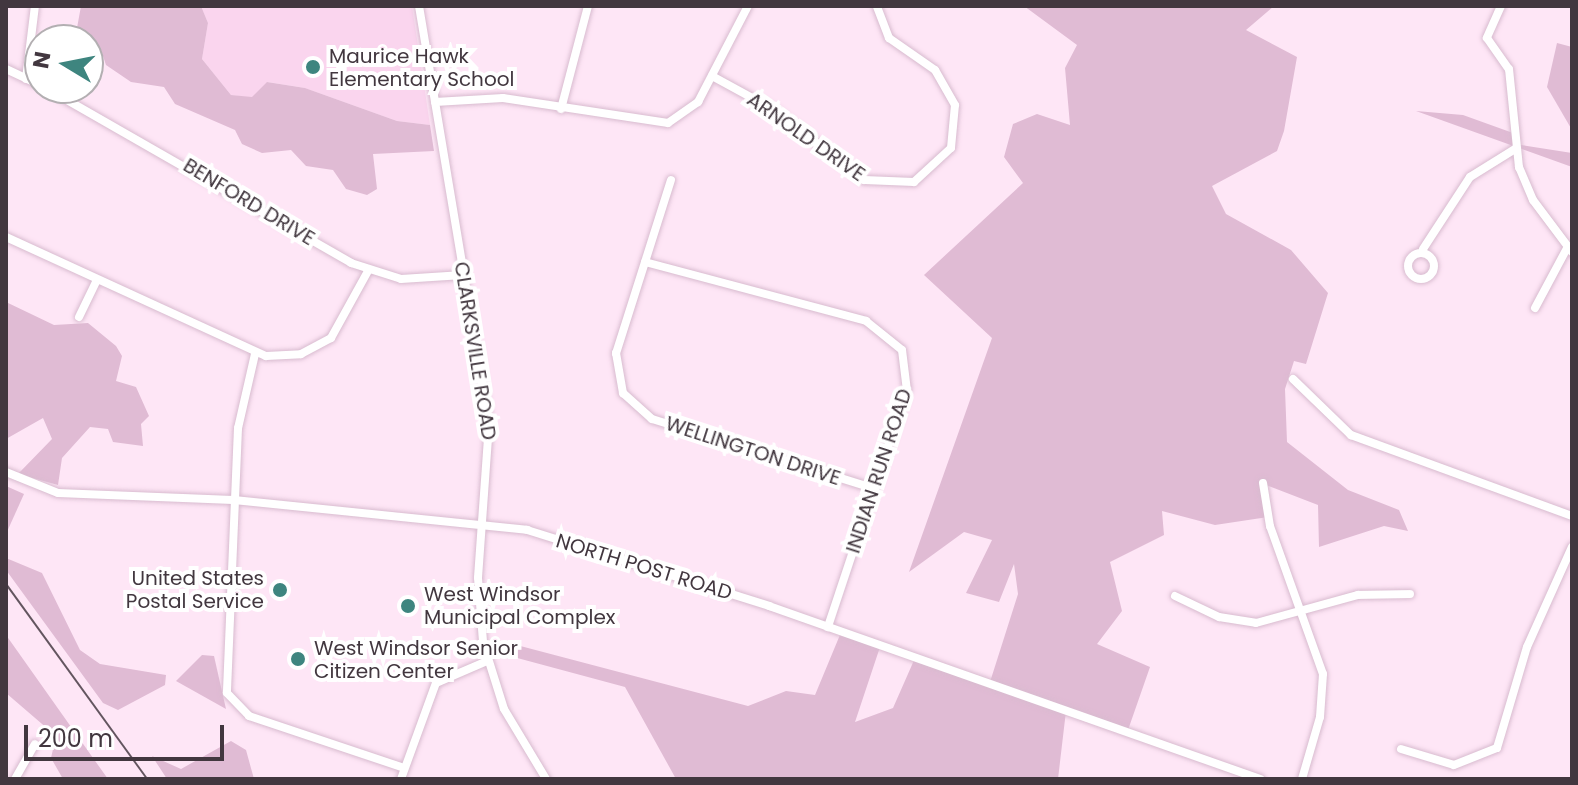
<!DOCTYPE html>
<style>
body{margin:0}
#map{position:relative;width:1578px;height:785px;overflow:hidden;background:#fee6f6;font-family:Poppins,sans-serif}
div>[style]{position:absolute}
[style*='--x']{left:calc(var(--x)*1px);top:calc(var(--y)*1px);width:calc(var(--w)*1px);rotate:calc(var(--a)*1deg)}
.built>*{inset:0;background:#fad5ee}
.green>*{inset:0;background:#e0bbd4}
.roads{filter:drop-shadow(0 0 2px #d8bbcf) drop-shadow(0 0 2px #d8bbcf)}
.minor>*{height:8px;margin:-4px;padding:0 4px;transform-origin:4px;border-radius:4px;background:#fff}
.minor>.ring{margin:-4px;padding:0;box-sizing:content-box;background:none;border:8px solid #fff;border-radius:50%}
.rail>*{height:2px;margin:-1px;padding:0 1px;transform-origin:1px;border-radius:1px;background:#63555f}
.dots>*{width:22px;height:22px;translate:-50% -50%;box-sizing:border-box;border:4px solid #fff;border-radius:50%}
span{translate:-50% -50%;white-space:nowrap;text-align:center;line-height:1.15;-webkit-text-stroke:8px #fff;paint-order:stroke}
.poi-label{font-size:20px;color:#42373f}
.left{translate:0 -50%;text-align:left}
.right{translate:-100% -50%;text-align:right}
.street-label{font-size:20px;color:#42373f}
.frame{position:absolute;inset:0;border:8px solid #42373f;pointer-events:none}
.north{position:absolute;left:24px;top:24px;width:80px;height:80px;box-sizing:border-box;background:#fff;border:2px solid #b3afb2;border-radius:50%;rotate:280deg;font-size:22px;font-weight:700;line-height:32px;text-align:center;color:#42373f}
.north::after{content:'';display:block;margin:auto;width:28px;height:36px;background:#3e857f;clip-path:polygon(50% 0,100% 100%,50% 72%,0 100%)}
.scale{position:absolute;left:24px;top:725px;width:200px;height:36px;box-sizing:border-box;border:4px solid #42373f;border-top:0;padding-left:10px;font-size:24px;line-height:28px;white-space:nowrap;color:#42373f;-webkit-text-stroke:6px #fff;paint-order:stroke}
</style>
<div id="map">
<div class="built">
<div style="clip-path:polygon(201px 6px,412px 6px,430px 125px,397px 121px,305px 88px,268px 82px,252px 98px,231px 95px,202px 59px,208px 23px)"></div>
</div>
<div class="green">
<div style="clip-path:polygon(81px 6px,201px 6px,208px 23px,202px 59px,231px 95px,252px 97px,267px 82px,305px 88px,397px 121px,430px 125px,434px 151px,373px 154px,377px 189px,367px 195px,346px 189px,333px 170px,306px 166px,291px 150px,262px 153px,242px 144px,235px 130px,175px 104px,164px 87px,131px 82px,106px 65px,100px 47px,75px 39px)"></div>
<div style="clip-path:polygon(1024px 6px,1274px 6px,1246px 30px,1297px 57px,1284px 131px,1277px 151px,1212px 186px,1226px 214px,1291px 250px,1328px 293px,1306px 364px,1294px 361px,1285px 389px,1287px 442px,1348px 490px,1399px 510px,1408px 531px,1384px 526px,1319px 547px,1318px 505px,1266px 485px,1268px 517px,1215px 525px,1162px 511px,1164px 535px,1110px 562px,1122px 611px,1097px 644px,1150px 667px,1128px 730px,1066px 711px,1058px 779px,676px 779px,625px 687px,506px 655px,498px 640px,748px 706px,786px 691px,815px 695px,842px 630px,881px 644px,855px 722px,893px 708px,915px 658px,990px 682px,1018px 594px,1014px 564px,999px 602px,966px 593px,992px 540px,964px 532px,909px 572px,992px 338px,924px 275px,1023px 183px,1004px 157px,1013px 124px,1037px 114px,1070px 125px,1065px 68px,1077px 45px)"></div>
<div style="clip-path:polygon(1557px 43px,1572px 47px,1572px 130px,1547px 87px)"></div>
<div style="clip-path:polygon(1416px 111px,1463px 115px,1513px 133px,1515px 144px,1572px 153px,1572px 167px)"></div>
<div style="clip-path:polygon(6px 302px,54px 325px,88px 323px,116px 346px,122px 356px,116px 381px,136px 387px,149px 416px,141px 424px,143px 446px,113px 442px,108px 429px,90px 427px,62px 458px,58px 485px,18px 474px,52px 439px,43px 418px,6px 439px)"></div>
<div style="clip-path:polygon(6px 486px,24px 494px,6px 534px)"></div>
<div style="clip-path:polygon(6px 558px,42px 573px,80px 650px,100px 664px,166px 675px,165px 685px,118px 710px,103px 703px,6px 570px)"></div>
<div style="clip-path:polygon(6px 635px,98px 765px,108px 779px,63px 779px,51px 758px,56px 736px,6px 693px)"></div>
<div style="clip-path:polygon(202px 655px,214px 656px,226px 709px,176px 681px)"></div>
<div style="clip-path:polygon(231px 741px,246px 750px,254px 779px,167px 779px,152px 756px,181px 769px)"></div>
</div>
<div class="roads">
<div class="minor">
<div style="--x:419;--y:6;--w:424;--a:80.5"></div>
<div style="--x:489;--y:424;--w:154;--a:94.1"></div>
<div style="--x:478;--y:578;--w:64;--a:85.5"></div>
<div style="--x:483;--y:642;--w:70;--a:72.6"></div>
<div style="--x:504;--y:709;--w:82;--a:59"></div>
<div style="--x:1501;--y:6;--w:35;--a:114"></div>
<div style="--x:1487;--y:38;--w:38;--a:55"></div>
<div style="--x:1509;--y:69;--w:99;--a:84.2"></div>
<div style="--x:1519;--y:167;--w:36;--a:67"></div>
<div style="--x:1533;--y:200;--w:65;--a:53.1"></div>
<div style="--x:6;--y:69;--w:38;--a:25"></div>
<div style="--x:712;--y:76;--w:71;--a:28.7"></div>
<div style="--x:774;--y:110;--w:114;--a:37.9"></div>
<div style="--x:864;--y:180;--w:50;--a:2.3"></div>
<div style="--x:914;--y:182;--w:50;--a:-42.6"></div>
<div style="--x:951;--y:148;--w:43;--a:-84.7"></div>
<div style="--x:955;--y:105;--w:40;--a:-119.7"></div>
<div style="--x:935;--y:70;--w:56;--a:-145.2"></div>
<div style="--x:889;--y:38;--w:34;--a:-111"></div>
<div style="--x:26;--y:79;--w:74;--a:-83"></div>
<div style="--x:46;--y:88;--w:352;--a:29.8"></div>
<div style="--x:351;--y:263;--w:52;--a:17.7"></div>
<div style="--x:401;--y:279;--w:62;--a:-3.7"></div>
<div style="--x:435;--y:102;--w:68;--a:-3.4"></div>
<div style="--x:503;--y:98;--w:167;--a:8.6"></div>
<div style="--x:668;--y:123;--w:37;--a:-35"></div>
<div style="--x:698;--y:102;--w:108;--a:-62.5"></div>
<div style="--x:561;--y:109;--w:106;--a:-75.3"></div>
<div style="--x:671;--y:180;--w:182;--a:107.6"></div>
<div style="--x:616;--y:353;--w:41;--a:80.1"></div>
<div style="--x:623;--y:393;--w:39;--a:42"></div>
<div style="--x:652;--y:419;--w:234;--a:17.4"></div>
<div style="--x:6;--y:237;--w:286;--a:24.6"></div>
<div style="--x:266;--y:356;--w:35;--a:-3"></div>
<div style="--x:301;--y:354;--w:34;--a:-28"></div>
<div style="--x:331;--y:338;--w:77;--a:-61.1"></div>
<div style="--x:1423;--y:249;--w:86;--a:-56.9"></div>
<div style="--x:1470;--y:177;--w:53;--a:-31.9"></div>
<div class="ring" style="left:1408px;top:253px;width:18px;height:18px"></div>
<div style="--x:645;--y:262;--w:229;--a:14.9"></div>
<div style="--x:866;--y:321;--w:46;--a:38.9"></div>
<div style="--x:902;--y:350;--w:39;--a:83"></div>
<div style="--x:907;--y:389;--w:251;--a:108.4"></div>
<div style="--x:1535;--y:308;--w:68;--a:-61.9"></div>
<div style="--x:79;--y:317;--w:41;--a:-64.1"></div>
<div style="--x:255;--y:354;--w:76;--a:102.9"></div>
<div style="--x:238;--y:428;--w:265;--a:92.4"></div>
<div style="--x:227;--y:693;--w:32;--a:46"></div>
<div style="--x:249;--y:716;--w:163;--a:18.5"></div>
<div style="--x:1293;--y:379;--w:81;--a:44"></div>
<div style="--x:1351;--y:435;--w:235;--a:20.1"></div>
<div style="--x:6;--y:472;--w:56;--a:22"></div>
<div style="--x:58;--y:493;--w:175;--a:2.3"></div>
<div style="--x:233;--y:500;--w:296;--a:5.8"></div>
<div style="--x:527;--y:530;--w:254;--a:17.4"></div>
<div style="--x:769;--y:606;--w:521;--a:19.41"></div>
<div style="--x:1263;--y:483;--w:44;--a:80.8"></div>
<div style="--x:1270;--y:526;--w:157;--a:70.3"></div>
<div style="--x:1323;--y:674;--w:43;--a:94"></div>
<div style="--x:1320;--y:717;--w:65;--a:106.2"></div>
<div style="--x:1175;--y:596;--w:49;--a:25.5"></div>
<div style="--x:1219;--y:617;--w:37;--a:9"></div>
<div style="--x:1256;--y:623;--w:106;--a:-15.4"></div>
<div style="--x:1358;--y:595;--w:52;--a:-1.1"></div>
<div style="--x:1401;--y:749;--w:55;--a:16.8"></div>
<div style="--x:1454;--y:765;--w:46;--a:-21.6"></div>
<div style="--x:1497;--y:748;--w:105;--a:-73.5"></div>
<div style="--x:1527;--y:647;--w:110;--a:-65.8"></div>
<div style="--x:15;--y:779;--w:40;--a:-60.3"></div>
<div style="--x:401;--y:779;--w:102;--a:-70"></div>
<div style="--x:436;--y:683;--w:56;--a:-23.3"></div>
</div>
</div>
<div class="rail">
<div style="--x:6;--y:584;--w:241;--a:54.1"></div>
</div>
<div class="dots">
<div style="left:313px;top:67px;background:#3e857f"></div>
<div style="left:280px;top:590px;background:#3e857f"></div>
<div style="left:408px;top:606px;background:#3e857f"></div>
<div style="left:298px;top:659px;background:#3e857f"></div>
</div>
<div class="poi-label">
<span class="left" style="left:329px;top:68px">Maurice Hawk<br>Elementary School</span>
<span class="right" style="left:264px;top:590px">United States<br>Postal Service</span>
<span class="left" style="left:424px;top:606px">West Windsor<br>Municipal Complex</span>
<span class="left" style="left:314px;top:660px">West Windsor Senior<br>Citizen Center</span>
</div>
<div class="street-label">
<span style="left:806px;top:137px;rotate:35deg">ARNOLD DRIVE</span>
<span style="left:249px;top:202px;rotate:31deg">BENFORD DRIVE</span>
<span style="left:475px;top:351px;rotate:81deg">CLARKSVILLE ROAD</span>
<span style="left:753px;top:451px;rotate:18deg">WELLINGTON DRIVE</span>
<span style="left:879px;top:471px;rotate:-72deg">INDIAN RUN ROAD</span>
<span style="left:644px;top:567px;rotate:17deg">NORTH POST ROAD</span>
</div>
<div class="frame"></div>
<div class="north">N</div>
<div class="scale">200 m</div>
</div>
